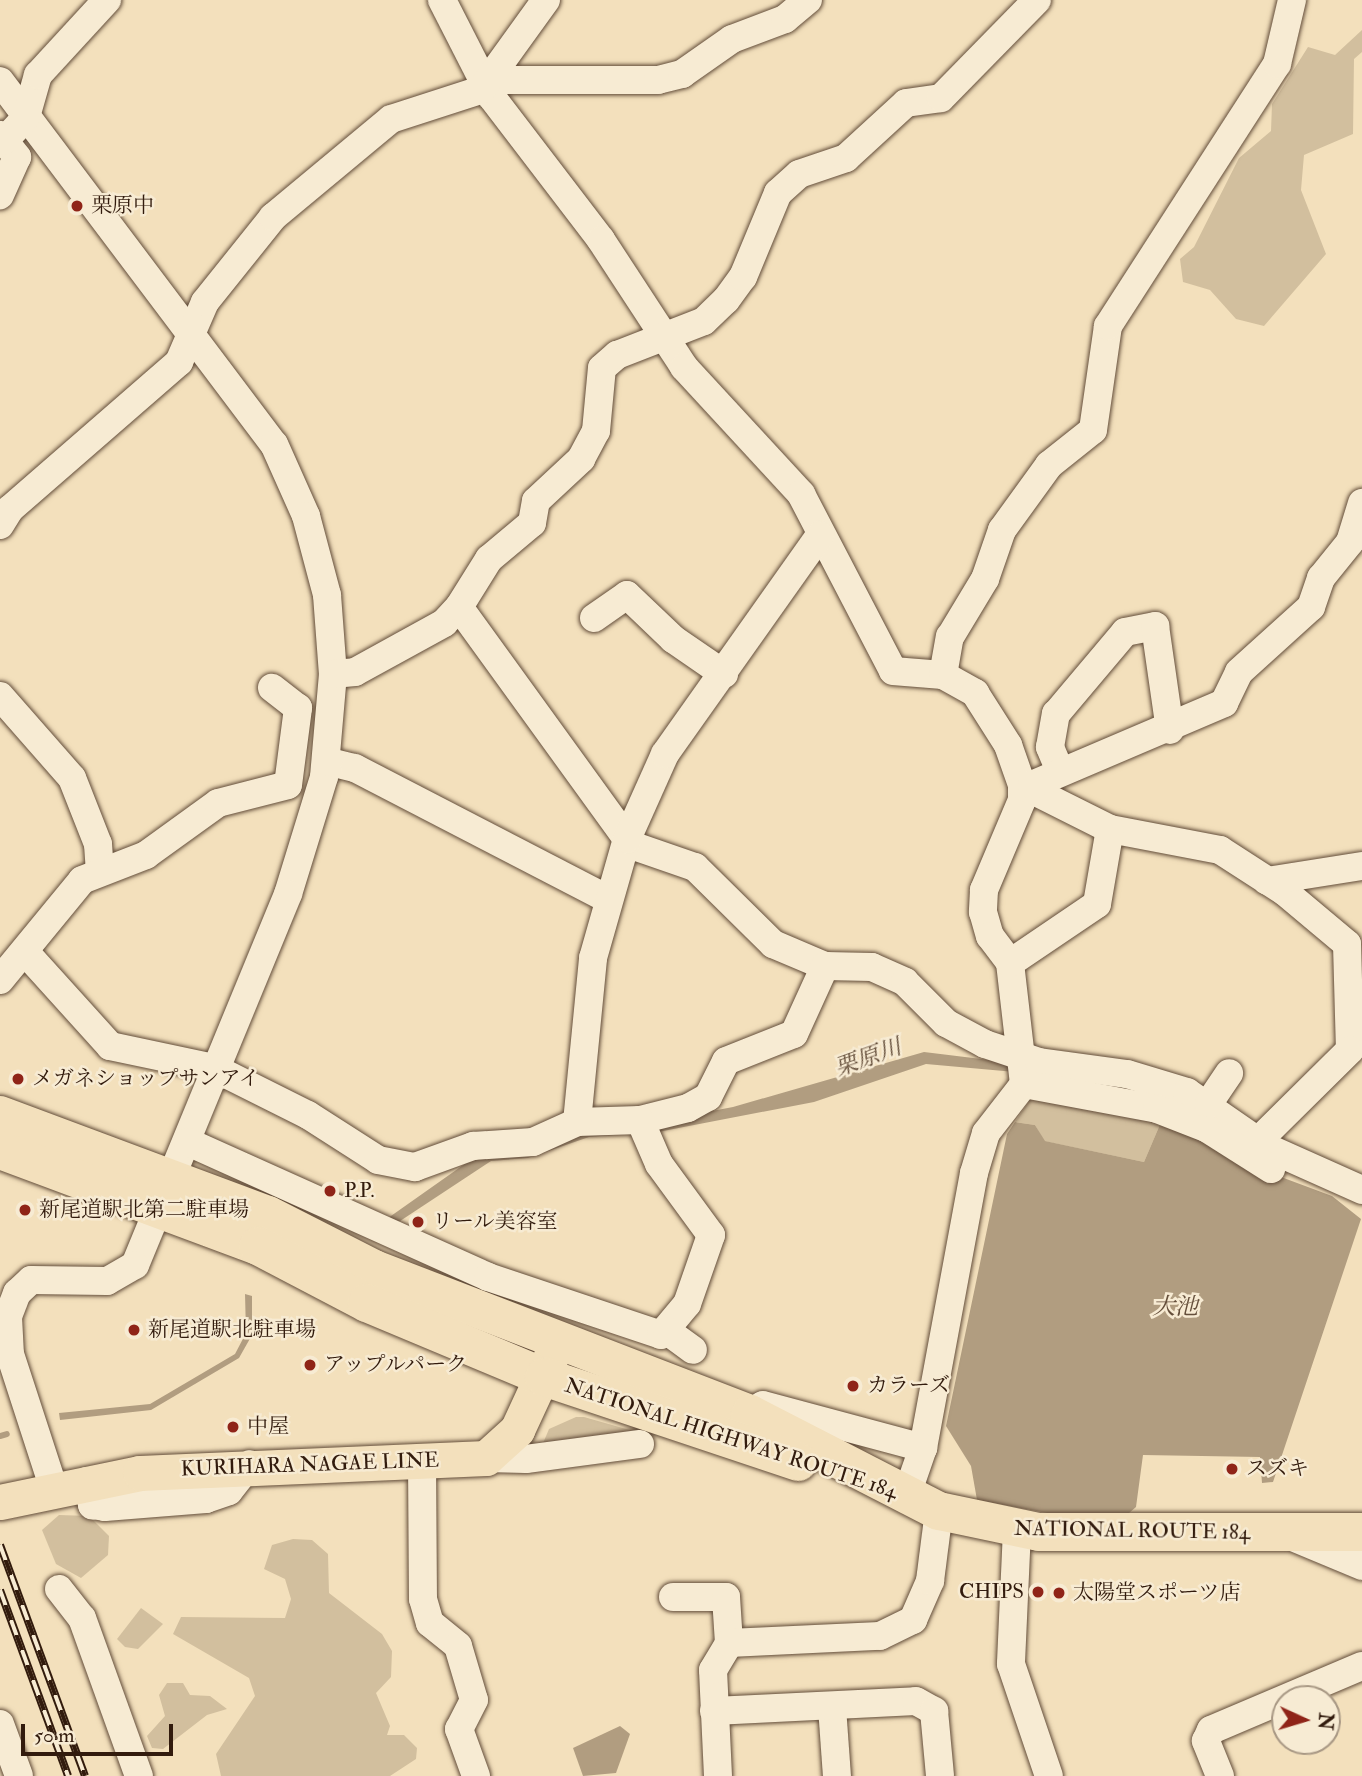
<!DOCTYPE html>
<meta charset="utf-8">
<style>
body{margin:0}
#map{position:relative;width:1362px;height:1776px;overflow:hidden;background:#f3e0bc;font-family:"IM FELL Double Pica","Noto Serif JP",serif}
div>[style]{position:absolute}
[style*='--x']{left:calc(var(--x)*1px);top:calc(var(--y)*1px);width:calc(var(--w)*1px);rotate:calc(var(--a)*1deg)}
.green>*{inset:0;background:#d2bf9e}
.water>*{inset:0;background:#b19d80}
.stream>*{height:6px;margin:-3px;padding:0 3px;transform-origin:3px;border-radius:3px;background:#b19d80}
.roads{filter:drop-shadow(0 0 2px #624c39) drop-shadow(0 0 2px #624c39)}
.minor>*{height:28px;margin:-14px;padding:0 14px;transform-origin:14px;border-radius:14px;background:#f7ebd3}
.major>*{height:35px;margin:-17.5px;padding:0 17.5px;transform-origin:17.5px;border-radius:17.5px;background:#f3e0bc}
.highway>*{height:38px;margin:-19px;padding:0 19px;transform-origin:19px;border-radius:19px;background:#f3e0bc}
.rail>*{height:8px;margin-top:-4px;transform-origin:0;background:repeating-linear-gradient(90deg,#f7ebd3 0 16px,#321b0d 0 32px);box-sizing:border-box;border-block:2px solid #321b0d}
.dots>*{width:19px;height:19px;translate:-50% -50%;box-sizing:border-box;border:4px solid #f7ebd3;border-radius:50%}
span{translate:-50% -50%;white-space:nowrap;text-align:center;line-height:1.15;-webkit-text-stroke:5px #f7ebd3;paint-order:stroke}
.poi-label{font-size:21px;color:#321b0d}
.left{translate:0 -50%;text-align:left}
.right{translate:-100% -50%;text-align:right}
.street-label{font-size:21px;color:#321b0d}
.water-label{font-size:23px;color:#654f3b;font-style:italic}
.north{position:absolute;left:1271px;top:1685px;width:70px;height:70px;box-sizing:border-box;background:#f7ebd3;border:2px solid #a89884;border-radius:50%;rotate:94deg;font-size:19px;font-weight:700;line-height:28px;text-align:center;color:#321b0d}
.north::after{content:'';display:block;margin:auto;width:24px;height:32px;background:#8f2418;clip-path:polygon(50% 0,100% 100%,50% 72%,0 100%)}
.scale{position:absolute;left:21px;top:1724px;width:152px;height:32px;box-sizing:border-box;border:4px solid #321b0d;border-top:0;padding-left:9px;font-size:21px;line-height:24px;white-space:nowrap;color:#321b0d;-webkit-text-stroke:5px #f7ebd3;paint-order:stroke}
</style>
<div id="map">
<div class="green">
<div style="clip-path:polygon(1362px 30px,1362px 52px,1354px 59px,1353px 134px,1304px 155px,1301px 190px,1326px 254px,1264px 326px,1236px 319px,1210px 290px,1183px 282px,1180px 259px,1194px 247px,1239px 158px,1271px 131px,1272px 104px,1308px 47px,1335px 55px)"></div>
<div style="clip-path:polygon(1036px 1091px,1164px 1115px,1144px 1162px,1044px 1141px,1035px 1125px,1015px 1122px)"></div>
<div style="clip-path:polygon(576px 1417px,584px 1417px,640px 1433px,541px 1448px,549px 1429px)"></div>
<div style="clip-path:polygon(59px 1515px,89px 1516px,109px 1536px,108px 1555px,81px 1578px,56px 1564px,42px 1530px)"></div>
<div style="clip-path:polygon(293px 1539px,312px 1540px,328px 1554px,329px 1593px,382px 1634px,392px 1651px,391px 1677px,376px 1693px,390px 1726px,387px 1735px,404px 1735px,417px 1748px,416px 1759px,390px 1776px,221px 1776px,216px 1754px,255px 1696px,249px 1678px,173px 1634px,181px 1617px,285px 1618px,291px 1599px,285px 1579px,264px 1569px,272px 1545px)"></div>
<div style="clip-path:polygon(141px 1608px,163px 1624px,138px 1649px,125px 1647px,117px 1639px)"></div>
<div style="clip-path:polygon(167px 1683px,183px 1683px,190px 1695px,210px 1696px,227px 1709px,207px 1715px,163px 1749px,152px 1748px,147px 1736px,165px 1716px,159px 1695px)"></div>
</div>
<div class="water">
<div style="clip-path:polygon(924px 1052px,1103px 1074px,1336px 1188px,1015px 1072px,926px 1064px,814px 1102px,663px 1131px,589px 1137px,528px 1158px,491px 1161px,391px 1227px,381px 1223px,476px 1156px,733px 1107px)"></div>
<div style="clip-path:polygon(1164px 1115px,1273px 1174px,1332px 1196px,1361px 1219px,1273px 1482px,1262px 1483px,1260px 1457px,1143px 1455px,1136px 1507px,1129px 1513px,1058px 1515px,977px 1500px,971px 1466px,946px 1426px,1007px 1134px,1015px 1122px,1035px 1125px,1045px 1141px,1144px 1162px)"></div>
<div style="clip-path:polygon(245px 1294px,252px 1296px,252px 1335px,239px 1358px,151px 1410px,60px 1420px,59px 1413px,150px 1404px,235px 1354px,246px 1333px)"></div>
<div style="clip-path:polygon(620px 1726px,630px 1734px,616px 1773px,583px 1776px,573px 1748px)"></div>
</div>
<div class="stream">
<div style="--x:0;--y:1436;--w:7;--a:-16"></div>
</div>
<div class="roads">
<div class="minor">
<div style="--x:442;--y:0;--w:108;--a:63"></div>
<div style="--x:491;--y:96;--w:181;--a:52.6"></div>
<div style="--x:601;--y:240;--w:152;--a:56.8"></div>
<div style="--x:684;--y:367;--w:173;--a:47.3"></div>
<div style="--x:801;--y:494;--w:199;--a:62.5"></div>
<div style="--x:893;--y:671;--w:50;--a:4.6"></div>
<div style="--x:943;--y:675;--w:37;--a:29"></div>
<div style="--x:975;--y:693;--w:62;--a:57.6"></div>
<div style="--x:1008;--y:745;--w:42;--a:70.7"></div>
<div style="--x:1022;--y:785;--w:15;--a:90"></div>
<div style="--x:1022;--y:800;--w:98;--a:112.9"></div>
<div style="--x:984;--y:890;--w:22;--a:93"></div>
<div style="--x:983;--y:912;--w:25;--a:74"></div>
<div style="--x:990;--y:936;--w:34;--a:53"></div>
<div style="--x:1010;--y:963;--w:122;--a:83.4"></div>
<div style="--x:1024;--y:1084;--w:62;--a:127.8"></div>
<div style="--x:986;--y:1133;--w:42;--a:106.7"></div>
<div style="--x:974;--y:1173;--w:280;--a:100.5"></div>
<div style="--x:923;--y:1448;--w:52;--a:109.1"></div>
<div style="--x:488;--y:80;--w:170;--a:0"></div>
<div style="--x:658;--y:80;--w:25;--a:-14"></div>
<div style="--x:682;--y:74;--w:61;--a:-35"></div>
<div style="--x:732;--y:39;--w:57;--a:-20.7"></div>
<div style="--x:785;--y:19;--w:30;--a:-40"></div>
<div style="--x:0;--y:81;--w:455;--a:53"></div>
<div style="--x:274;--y:444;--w:79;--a:66"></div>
<div style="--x:306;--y:516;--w:82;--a:75.1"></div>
<div style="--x:327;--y:595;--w:79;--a:85.7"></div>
<div style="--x:333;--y:674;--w:103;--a:95"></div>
<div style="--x:324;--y:777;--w:122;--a:107.1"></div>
<div style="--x:288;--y:894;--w:401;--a:112.4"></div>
<div style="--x:135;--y:1265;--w:32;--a:150"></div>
<div style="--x:107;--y:1281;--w:76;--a:-179.2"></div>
<div style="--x:31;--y:1280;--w:19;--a:137"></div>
<div style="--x:17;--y:1293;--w:26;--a:111"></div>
<div style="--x:8;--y:1317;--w:37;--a:87"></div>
<div style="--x:10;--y:1354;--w:139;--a:72"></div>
<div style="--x:0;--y:135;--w:28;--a:52"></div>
<div style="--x:17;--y:157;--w:42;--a:114.1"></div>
<div style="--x:4;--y:141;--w:33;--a:-47"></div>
<div style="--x:26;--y:117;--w:44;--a:-74.1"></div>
<div style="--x:38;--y:75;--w:102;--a:-47.4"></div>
<div style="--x:0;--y:525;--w:19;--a:-58"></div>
<div style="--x:10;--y:509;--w:224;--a:-41"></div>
<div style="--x:179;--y:362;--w:65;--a:-66.6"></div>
<div style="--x:205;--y:302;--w:109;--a:-51.3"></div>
<div style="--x:273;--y:217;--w:153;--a:-39.7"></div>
<div style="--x:391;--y:119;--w:95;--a:-17.9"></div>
<div style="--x:481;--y:90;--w:111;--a:-54.2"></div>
<div style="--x:459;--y:607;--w:294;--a:54.1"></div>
<div style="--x:631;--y:845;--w:68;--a:19"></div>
<div style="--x:695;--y:867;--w:110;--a:44.6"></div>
<div style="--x:773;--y:944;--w:56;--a:22.9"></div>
<div style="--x:825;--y:966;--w:47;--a:1.2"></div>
<div style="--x:872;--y:967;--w:36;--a:24"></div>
<div style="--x:905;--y:982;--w:58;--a:45"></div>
<div style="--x:946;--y:1023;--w:44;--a:28.3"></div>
<div style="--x:985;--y:1044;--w:57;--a:18.4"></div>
<div style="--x:1039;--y:1062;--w:89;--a:7.8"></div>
<div style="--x:1127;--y:1074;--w:63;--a:16.7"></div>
<div style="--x:1187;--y:1092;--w:98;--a:34.7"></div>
<div style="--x:1268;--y:1148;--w:103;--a:24.1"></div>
<div style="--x:594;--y:618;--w:40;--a:-34.9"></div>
<div style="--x:627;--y:595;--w:64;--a:43.7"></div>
<div style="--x:673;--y:639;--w:62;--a:34.5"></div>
<div style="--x:333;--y:674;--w:22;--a:-5"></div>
<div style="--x:355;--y:672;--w:102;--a:-28.8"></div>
<div style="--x:444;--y:623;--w:22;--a:-47"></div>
<div style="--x:459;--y:607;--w:57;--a:-58"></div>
<div style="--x:489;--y:559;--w:56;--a:-39.9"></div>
<div style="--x:532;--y:523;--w:22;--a:-80"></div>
<div style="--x:536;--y:501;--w:62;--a:-43"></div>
<div style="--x:581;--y:459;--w:32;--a:-62"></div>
<div style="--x:596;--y:431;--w:63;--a:-84.6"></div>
<div style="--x:602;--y:368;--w:20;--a:-41"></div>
<div style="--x:617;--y:355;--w:93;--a:-21.3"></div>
<div style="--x:704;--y:321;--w:30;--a:-44"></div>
<div style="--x:726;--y:300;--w:29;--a:-54"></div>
<div style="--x:743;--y:277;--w:91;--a:-67.4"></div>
<div style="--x:778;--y:193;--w:28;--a:-42"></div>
<div style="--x:799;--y:174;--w:50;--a:-18.8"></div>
<div style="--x:846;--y:158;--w:81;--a:-42.5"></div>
<div style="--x:906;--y:103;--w:35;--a:-8"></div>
<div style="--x:941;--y:98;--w:137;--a:-45.6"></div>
<div style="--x:943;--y:675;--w:39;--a:-80"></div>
<div style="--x:950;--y:637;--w:68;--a:-58.9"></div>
<div style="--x:985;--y:579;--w:52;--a:-70.9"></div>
<div style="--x:1002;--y:530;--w:80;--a:-54.1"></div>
<div style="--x:1049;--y:465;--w:56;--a:-38.5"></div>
<div style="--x:1093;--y:430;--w:105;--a:-81.8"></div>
<div style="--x:1108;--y:326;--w:312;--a:-57.2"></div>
<div style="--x:1277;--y:64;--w:66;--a:-76.8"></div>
<div style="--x:0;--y:696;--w:109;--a:48.7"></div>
<div style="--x:72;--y:778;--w:71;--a:68.5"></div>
<div style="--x:98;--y:844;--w:26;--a:86"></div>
<div style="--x:326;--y:761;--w:30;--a:14"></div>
<div style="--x:355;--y:768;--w:283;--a:27.4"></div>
<div style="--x:1060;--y:771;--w:26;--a:-113"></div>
<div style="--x:1050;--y:747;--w:34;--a:-80"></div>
<div style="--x:1056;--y:714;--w:107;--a:-49.9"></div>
<div style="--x:1125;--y:632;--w:31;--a:-11"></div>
<div style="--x:1155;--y:626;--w:105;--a:81.8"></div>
<div style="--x:1022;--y:785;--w:98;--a:26.6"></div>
<div style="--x:1110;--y:829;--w:112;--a:10.8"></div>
<div style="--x:1220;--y:850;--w:77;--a:32.9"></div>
<div style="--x:1285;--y:892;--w:81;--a:40"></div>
<div style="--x:1347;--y:944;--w:106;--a:88.4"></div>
<div style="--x:1350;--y:1050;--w:128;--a:135.3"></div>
<div style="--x:1032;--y:785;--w:209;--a:-23.1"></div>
<div style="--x:1224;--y:703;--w:34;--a:-64"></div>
<div style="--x:1239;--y:672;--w:97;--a:-42.1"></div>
<div style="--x:1311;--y:607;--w:31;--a:-71"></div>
<div style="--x:1321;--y:578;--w:46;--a:-51.1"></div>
<div style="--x:1350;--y:542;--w:41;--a:-72.9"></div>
<div style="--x:1267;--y:881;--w:96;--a:-9"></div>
<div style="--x:27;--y:954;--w:124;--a:47.9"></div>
<div style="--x:110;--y:1046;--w:106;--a:11.9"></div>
<div style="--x:214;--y:1068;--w:105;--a:26.6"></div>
<div style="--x:308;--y:1115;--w:83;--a:32.7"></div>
<div style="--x:378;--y:1160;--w:38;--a:11"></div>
<div style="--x:415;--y:1167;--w:62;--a:-19.9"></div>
<div style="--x:473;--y:1146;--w:60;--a:-3.8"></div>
<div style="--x:533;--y:1142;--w:48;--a:-24.4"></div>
<div style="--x:577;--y:1122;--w:63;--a:-1.8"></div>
<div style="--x:640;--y:1120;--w:49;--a:-14"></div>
<div style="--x:688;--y:1108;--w:23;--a:-29"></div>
<div style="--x:708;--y:1097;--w:40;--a:-63.4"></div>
<div style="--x:726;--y:1061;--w:73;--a:-21.7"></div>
<div style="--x:794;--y:1034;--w:75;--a:-65.5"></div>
<div style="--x:1010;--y:963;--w:105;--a:-34.1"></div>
<div style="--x:1097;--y:904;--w:76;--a:-80.2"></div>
<div style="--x:0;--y:980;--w:129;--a:-50.6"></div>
<div style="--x:82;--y:880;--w:69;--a:-21.3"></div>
<div style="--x:146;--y:855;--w:89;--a:-35.8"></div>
<div style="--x:218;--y:803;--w:72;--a:-14.4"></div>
<div style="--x:288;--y:785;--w:78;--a:-82.6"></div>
<div style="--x:298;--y:708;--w:33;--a:-142"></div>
<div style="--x:1024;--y:1084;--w:135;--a:10.6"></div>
<div style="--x:1157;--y:1109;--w:53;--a:21.2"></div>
<div style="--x:1206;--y:1128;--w:77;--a:32.2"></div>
<div style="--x:1209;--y:1103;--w:36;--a:-56"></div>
<div style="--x:577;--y:1122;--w:165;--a:-84.4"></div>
<div style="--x:593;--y:958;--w:124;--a:-74.1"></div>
<div style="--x:627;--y:839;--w:93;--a:-65.9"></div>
<div style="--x:665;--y:754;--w:268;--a:-54.7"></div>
<div style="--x:188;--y:1142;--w:329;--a:24.2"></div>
<div style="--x:488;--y:1277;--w:182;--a:18.5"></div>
<div style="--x:661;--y:1335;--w:40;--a:-50"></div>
<div style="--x:687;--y:1304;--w:73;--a:-70.8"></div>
<div style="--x:711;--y:1235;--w:88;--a:-126.2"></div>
<div style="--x:659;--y:1164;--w:48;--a:-113.4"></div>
<div style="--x:667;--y:1331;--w:32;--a:36"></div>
<div style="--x:755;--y:1410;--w:9;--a:-32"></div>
<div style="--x:763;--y:1405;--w:166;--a:15"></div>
<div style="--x:486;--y:1458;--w:40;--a:1.4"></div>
<div style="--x:526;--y:1459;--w:115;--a:-7.5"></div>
<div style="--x:422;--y:1460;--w:139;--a:89.6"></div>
<div style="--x:423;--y:1599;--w:25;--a:74"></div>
<div style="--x:430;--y:1623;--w:36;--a:39"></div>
<div style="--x:458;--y:1646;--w:56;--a:73.5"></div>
<div style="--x:474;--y:1700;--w:33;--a:117"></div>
<div style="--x:459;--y:1729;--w:50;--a:70.1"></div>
<div style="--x:87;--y:1481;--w:25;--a:78"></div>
<div style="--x:92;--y:1505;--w:13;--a:9"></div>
<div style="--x:105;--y:1507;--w:101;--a:-4.5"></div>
<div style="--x:206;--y:1499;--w:24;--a:-19"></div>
<div style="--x:229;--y:1491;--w:34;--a:-52"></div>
<div style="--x:1017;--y:1530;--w:134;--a:92.6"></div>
<div style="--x:1011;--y:1664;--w:118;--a:71.3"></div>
<div style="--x:1290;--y:1536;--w:78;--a:22.6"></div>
<div style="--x:59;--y:1589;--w:37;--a:52"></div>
<div style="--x:82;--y:1618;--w:168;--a:70.2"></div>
<div style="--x:673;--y:1597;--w:53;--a:0"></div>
<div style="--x:726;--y:1597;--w:46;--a:86.3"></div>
<div style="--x:832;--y:1707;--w:69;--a:85.9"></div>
<div style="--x:714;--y:1711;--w:202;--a:-2.8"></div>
<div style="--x:916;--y:1701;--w:21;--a:29"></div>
<div style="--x:934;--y:1711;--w:65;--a:84.7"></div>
<div style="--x:0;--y:1724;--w:55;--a:69.9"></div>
<div style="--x:718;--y:1776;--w:106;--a:-92.7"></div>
<div style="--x:713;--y:1670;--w:31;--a:-59"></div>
<div style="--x:729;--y:1643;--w:151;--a:-2.7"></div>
<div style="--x:880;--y:1636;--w:37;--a:-26"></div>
<div style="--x:913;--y:1620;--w:43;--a:-66.4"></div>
<div style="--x:930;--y:1581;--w:71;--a:-82.7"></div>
<div style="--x:1220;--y:1776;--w:38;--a:-112"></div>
<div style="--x:1206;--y:1741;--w:12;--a:-66"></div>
<div style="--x:1211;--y:1730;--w:164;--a:-23"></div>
</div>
<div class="major">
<div style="--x:0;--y:1502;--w:143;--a:-11.7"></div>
<div style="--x:140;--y:1473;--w:346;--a:-2.5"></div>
<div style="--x:486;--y:1458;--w:42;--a:-42.1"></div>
<div style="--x:517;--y:1430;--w:88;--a:-65.2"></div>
</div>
<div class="highway">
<div style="--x:0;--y:1115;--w:286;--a:20.5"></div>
<div style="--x:268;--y:1215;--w:119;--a:27"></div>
<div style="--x:374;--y:1269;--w:403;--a:21.1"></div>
<div style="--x:750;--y:1414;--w:212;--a:27.2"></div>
<div style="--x:939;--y:1511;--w:102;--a:11.9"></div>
<div style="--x:1039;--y:1532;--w:323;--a:0"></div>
<div style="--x:0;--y:1150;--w:275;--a:20.4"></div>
<div style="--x:258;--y:1246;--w:123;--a:27.6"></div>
<div style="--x:367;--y:1303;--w:192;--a:22.7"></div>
<div style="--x:544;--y:1377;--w:268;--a:18.5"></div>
</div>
</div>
<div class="rail">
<div style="--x:0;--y:1545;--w:246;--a:69.8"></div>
<div style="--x:0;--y:1590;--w:198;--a:69.9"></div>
</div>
<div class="dots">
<div style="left:77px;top:206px;background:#8f2418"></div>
<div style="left:18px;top:1079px;background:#8f2418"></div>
<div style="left:330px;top:1191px;background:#8f2418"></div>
<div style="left:25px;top:1210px;background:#8f2418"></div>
<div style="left:418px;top:1222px;background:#8f2418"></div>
<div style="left:134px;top:1330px;background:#8f2418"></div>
<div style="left:310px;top:1365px;background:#8f2418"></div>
<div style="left:853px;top:1386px;background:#8f2418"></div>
<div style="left:233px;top:1427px;background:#8f2418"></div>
<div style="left:1232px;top:1469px;background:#8f2418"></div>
<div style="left:1038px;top:1592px;background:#8f2418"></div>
<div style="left:1059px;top:1593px;background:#8f2418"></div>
</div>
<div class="poi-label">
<span class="left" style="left:91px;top:206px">栗原中</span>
<span class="left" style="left:32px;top:1079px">メガネショップサンアイ</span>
<span class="left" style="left:344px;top:1191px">P.P.</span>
<span class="left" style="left:39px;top:1210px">新尾道駅北第二駐車場</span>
<span class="left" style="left:432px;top:1222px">リール美容室</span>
<span class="left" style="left:148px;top:1330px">新尾道駅北駐車場</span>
<span class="left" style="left:324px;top:1365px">アップルパーク</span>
<span class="left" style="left:867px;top:1386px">カラーズ</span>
<span class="left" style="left:247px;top:1427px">中屋</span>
<span class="left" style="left:1246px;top:1469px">スズキ</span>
<span class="right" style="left:1024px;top:1592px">CHIPS</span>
<span class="left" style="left:1073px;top:1593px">太陽堂スポーツ店</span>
</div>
<div class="street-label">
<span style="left:731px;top:1439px;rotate:18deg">NATIONAL HIGHWAY ROUTE 184</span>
<span style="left:310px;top:1465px;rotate:-2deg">KURIHARA NAGAE LINE</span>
<span style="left:1132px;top:1531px;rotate:1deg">NATIONAL ROUTE 184</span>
</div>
<div class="water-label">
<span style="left:868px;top:1058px;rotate:-20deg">栗原川</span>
<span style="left:1175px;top:1307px">大池</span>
</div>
<div class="north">N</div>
<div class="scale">50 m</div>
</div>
